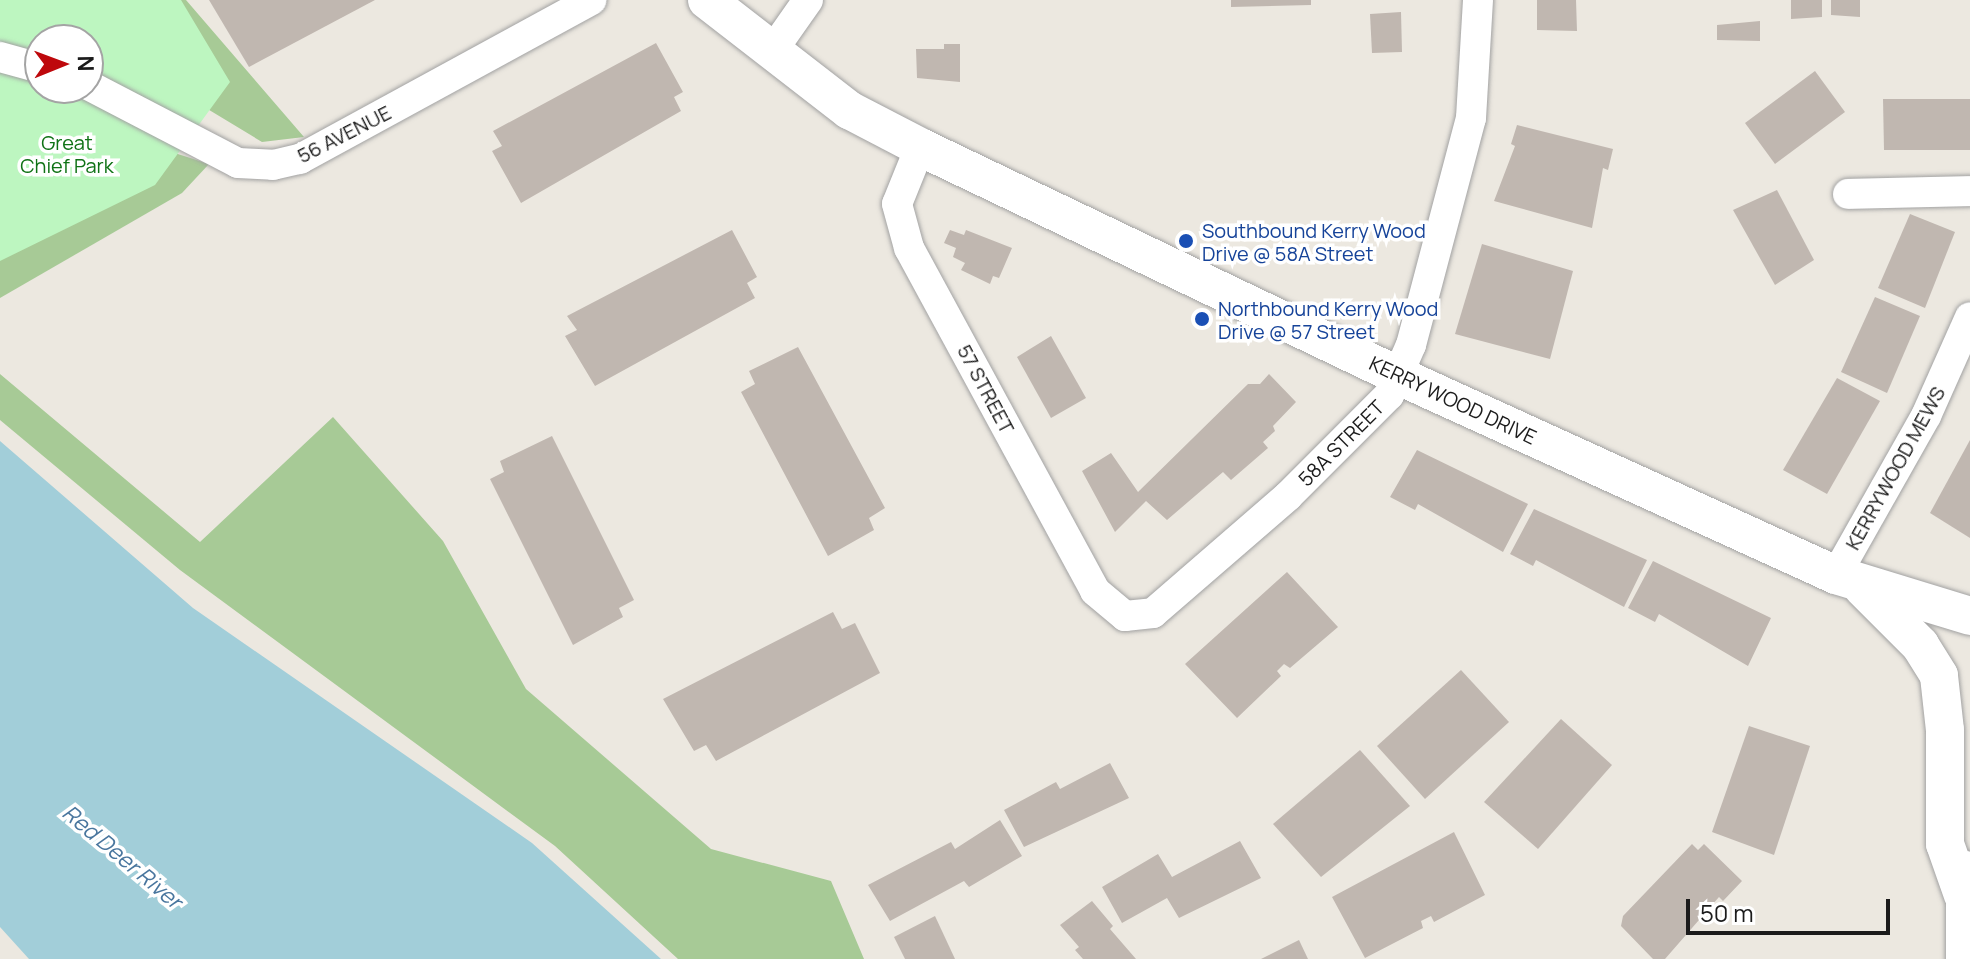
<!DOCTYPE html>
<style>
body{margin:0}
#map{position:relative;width:1970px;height:959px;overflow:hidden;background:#ece8e0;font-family:Manrope,sans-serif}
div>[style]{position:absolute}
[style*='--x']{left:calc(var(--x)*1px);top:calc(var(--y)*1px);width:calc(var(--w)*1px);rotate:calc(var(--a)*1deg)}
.forest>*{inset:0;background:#a7ca96}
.park>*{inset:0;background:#bdf6c0}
.water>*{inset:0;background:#a2ced9}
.building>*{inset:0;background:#c0b7b0}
.roads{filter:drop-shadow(0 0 2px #a2a2a2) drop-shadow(0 0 2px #a2a2a2)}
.minor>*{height:30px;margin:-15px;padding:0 15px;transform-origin:15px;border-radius:15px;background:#fff}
.tertiary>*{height:38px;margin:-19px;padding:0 19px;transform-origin:19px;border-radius:19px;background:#fff}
.dots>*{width:22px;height:22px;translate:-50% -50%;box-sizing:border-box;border:4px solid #fff;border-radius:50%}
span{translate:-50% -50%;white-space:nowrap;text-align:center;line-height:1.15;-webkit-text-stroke:7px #fff;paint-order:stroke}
.street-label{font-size:20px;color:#1b1b1b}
.park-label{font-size:20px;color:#0f7215}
.transit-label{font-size:20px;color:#164399}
.left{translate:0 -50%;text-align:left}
.water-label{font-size:22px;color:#49769e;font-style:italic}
.north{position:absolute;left:24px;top:24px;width:80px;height:80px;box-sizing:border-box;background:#fff;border:2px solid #a4a4a4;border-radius:50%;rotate:89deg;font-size:22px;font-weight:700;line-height:32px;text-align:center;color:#1b1b1b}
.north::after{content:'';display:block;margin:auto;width:28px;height:36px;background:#be080c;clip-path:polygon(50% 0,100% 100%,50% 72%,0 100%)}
.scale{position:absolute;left:1686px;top:899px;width:204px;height:36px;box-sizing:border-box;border:4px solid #1b1b1b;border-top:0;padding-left:10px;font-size:24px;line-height:28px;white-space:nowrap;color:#1b1b1b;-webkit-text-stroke:6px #fff;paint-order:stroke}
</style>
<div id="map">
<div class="forest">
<div style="clip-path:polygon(0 0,186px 0,304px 137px,262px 142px,128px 61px)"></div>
<div style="clip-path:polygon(0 97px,209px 164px,182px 193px,0 298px)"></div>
<div style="clip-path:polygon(0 374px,200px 542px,333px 417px,443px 541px,526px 689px,711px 849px,831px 881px,864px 959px,678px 959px,555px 846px,180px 570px,0 420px)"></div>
</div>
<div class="park">
<div style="clip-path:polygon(evenodd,0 0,181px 0,230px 82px,155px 185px,0 261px,0 0,40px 40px,88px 40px,88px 88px,40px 88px,40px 40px)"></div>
</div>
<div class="water">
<div style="clip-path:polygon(0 441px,193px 608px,532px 843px,661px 959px,29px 959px,0 927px)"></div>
</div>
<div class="building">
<div style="clip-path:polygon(209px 0,375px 0,249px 67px)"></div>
<div style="clip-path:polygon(1231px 0,1311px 0,1311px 5px,1231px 7px)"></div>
<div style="clip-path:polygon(1537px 0,1576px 0,1577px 31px,1537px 30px)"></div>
<div style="clip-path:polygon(1791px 0,1822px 0,1822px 17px,1791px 19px)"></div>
<div style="clip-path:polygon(1831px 0,1860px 0,1860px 17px,1831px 15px)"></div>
<div style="clip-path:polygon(1401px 12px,1402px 52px,1372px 53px,1370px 14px)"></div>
<div style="clip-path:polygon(1760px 21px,1760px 41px,1717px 40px,1717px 25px)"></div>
<div style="clip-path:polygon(656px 43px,683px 92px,674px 97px,681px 111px,521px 203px,492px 151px,502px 146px,493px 131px)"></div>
<div style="clip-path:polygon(944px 44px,960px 44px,960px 82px,917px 78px,916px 49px,944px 49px)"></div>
<div style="clip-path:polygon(1815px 71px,1845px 112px,1775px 164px,1745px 123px)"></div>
<div style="clip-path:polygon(1883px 99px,1970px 99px,1970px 150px,1884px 150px)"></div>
<div style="clip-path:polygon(1517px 125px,1613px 149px,1608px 170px,1603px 168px,1592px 228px,1494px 201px,1515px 146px,1511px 144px)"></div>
<div style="clip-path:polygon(1777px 190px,1814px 260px,1775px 285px,1733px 210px)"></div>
<div style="clip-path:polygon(1910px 214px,1955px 232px,1925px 308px,1878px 288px)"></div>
<div style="clip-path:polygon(732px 230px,757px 277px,747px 283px,755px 298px,595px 386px,565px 336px,577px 330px,567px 316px)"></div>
<div style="clip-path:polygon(950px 230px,964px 235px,966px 230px,1012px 248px,999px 278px,993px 276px,990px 284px,961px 270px,965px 263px,953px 257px,956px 248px,944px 243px)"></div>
<div style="clip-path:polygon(1482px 244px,1573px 271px,1550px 359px,1455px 334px)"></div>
<div style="clip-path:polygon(1875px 297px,1920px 316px,1887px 393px,1841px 372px)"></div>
<div style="clip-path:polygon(1051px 336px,1086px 398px,1051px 418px,1017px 357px)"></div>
<div style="clip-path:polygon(798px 347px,885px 508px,869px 518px,874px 530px,828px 556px,741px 392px,755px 384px,749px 371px)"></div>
<div style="clip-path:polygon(1269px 374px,1296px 402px,1273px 426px,1275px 431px,1263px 442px,1268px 448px,1231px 480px,1223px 472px,1167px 520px,1146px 501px,1115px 532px,1082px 471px,1111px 453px,1138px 492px,1248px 384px,1260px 384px)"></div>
<div style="clip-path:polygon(1837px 378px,1880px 401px,1827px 494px,1783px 470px)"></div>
<div style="clip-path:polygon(552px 436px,634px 600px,619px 608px,623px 617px,573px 645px,490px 479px,504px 472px,500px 461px)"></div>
<div style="clip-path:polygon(1970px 440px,1970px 538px,1930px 513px)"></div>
<div style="clip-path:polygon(1417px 450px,1528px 504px,1503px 552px,1418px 504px,1415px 510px,1390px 497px)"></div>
<div style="clip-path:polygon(1534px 509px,1647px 560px,1624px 607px,1536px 560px,1533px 566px,1510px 554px)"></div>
<div style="clip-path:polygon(1653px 561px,1771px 618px,1748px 666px,1659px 614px,1655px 622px,1628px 608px)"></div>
<div style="clip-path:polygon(1287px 572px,1338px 627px,1290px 668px,1284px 664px,1277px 671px,1281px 676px,1237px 718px,1185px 664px)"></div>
<div style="clip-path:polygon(833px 612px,842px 629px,855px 623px,880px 673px,716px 761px,706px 745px,694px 751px,663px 699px)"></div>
<div style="clip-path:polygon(1461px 670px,1509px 722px,1425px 799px,1377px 746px)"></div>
<div style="clip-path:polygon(1561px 719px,1612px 765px,1538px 849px,1484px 802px)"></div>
<div style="clip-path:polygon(1749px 726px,1810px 746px,1774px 855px,1712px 832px)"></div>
<div style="clip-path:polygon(1360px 750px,1410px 806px,1321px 877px,1273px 824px)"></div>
<div style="clip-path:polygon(1110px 763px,1129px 798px,1024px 847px,1004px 810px,1056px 782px,1060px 789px)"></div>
<div style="clip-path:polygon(1000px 820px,1022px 856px,969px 887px,964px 881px,890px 921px,868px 885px,951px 842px,955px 849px)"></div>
<div style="clip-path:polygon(1454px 832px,1485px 895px,1434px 922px,1431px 916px,1421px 921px,1423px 928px,1365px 958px,1332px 897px)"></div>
<div style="clip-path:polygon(1240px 841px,1261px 878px,1179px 918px,1167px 898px,1122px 923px,1102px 887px,1158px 854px,1172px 877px)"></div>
<div style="clip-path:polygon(1692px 844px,1698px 850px,1704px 844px,1742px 881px,1723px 901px,1719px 897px,1665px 959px,1653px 959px,1621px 926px,1623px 916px)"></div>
<div style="clip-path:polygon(1092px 901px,1113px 926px,1110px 929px,1136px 959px,1083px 959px,1075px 950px,1079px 947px,1060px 925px)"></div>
<div style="clip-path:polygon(935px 916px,955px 959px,905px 959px,894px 937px)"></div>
<div style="clip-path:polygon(1299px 940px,1308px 959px,1261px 959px)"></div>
</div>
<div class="roads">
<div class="minor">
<div style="--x:773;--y:50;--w:61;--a:-55"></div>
<div style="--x:0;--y:57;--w:41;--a:15.4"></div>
<div style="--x:88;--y:85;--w:169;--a:27.5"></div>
<div style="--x:238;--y:163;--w:35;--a:3"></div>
<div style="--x:273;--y:165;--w:28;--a:-13"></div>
<div style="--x:300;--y:159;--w:332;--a:-28.6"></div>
<div style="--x:920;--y:147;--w:61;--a:112"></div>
<div style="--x:897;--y:204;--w:46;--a:74.7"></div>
<div style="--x:909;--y:248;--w:390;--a:61.5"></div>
<div style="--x:1095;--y:591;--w:39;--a:40"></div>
<div style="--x:1125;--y:616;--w:28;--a:-6"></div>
<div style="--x:1153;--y:613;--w:179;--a:-40.9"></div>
<div style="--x:1288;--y:496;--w:143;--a:-45"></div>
<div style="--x:1389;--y:395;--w:55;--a:-66.3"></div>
<div style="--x:1411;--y:345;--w:235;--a:-75.2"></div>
<div style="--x:1471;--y:118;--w:118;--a:-86.6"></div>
<div style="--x:1848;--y:194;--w:122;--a:-1.4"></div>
<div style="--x:1836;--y:575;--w:183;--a:-60.5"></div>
<div style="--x:1926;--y:416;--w:108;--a:-66"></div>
</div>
<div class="tertiary">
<div style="--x:707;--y:0;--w:180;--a:37.8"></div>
<div style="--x:849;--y:110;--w:80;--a:27.5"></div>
<div style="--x:920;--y:147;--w:531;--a:25.55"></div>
<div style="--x:1399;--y:376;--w:480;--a:24.5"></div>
<div style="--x:1836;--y:575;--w:140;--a:17"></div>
<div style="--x:1863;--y:588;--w:81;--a:45"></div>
<div style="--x:1920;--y:645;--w:36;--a:58"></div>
<div style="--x:1939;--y:676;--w:54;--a:83.7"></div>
<div style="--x:1945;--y:730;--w:114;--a:90"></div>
<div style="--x:1945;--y:844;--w:54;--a:70.6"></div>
<div style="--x:1965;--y:870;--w:89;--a:90"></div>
</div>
</div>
<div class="dots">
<div style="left:1186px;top:241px;background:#1a4fb4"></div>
<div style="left:1202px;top:319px;background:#1a4fb4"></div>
</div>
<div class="street-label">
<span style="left:344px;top:134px;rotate:-27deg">56 AVENUE</span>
<span style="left:986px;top:389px;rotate:62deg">57 STREET</span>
<span style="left:1453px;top:400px;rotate:25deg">KERRY WOOD DRIVE</span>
<span style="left:1341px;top:443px;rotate:-45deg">58A STREET</span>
<span style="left:1895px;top:468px;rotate:-61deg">KERRYWOOD MEWS</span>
</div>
<div class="park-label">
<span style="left:67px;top:154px">Great<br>Chief Park</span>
</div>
<div class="transit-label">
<span class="left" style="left:1202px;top:242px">Southbound Kerry Wood<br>Drive @ 58A Street</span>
<span class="left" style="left:1218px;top:320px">Northbound Kerry Wood<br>Drive @ 57 Street</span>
</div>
<div class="water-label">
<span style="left:122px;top:857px;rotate:40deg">Red Deer River</span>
</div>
<div class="north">N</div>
<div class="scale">50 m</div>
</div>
